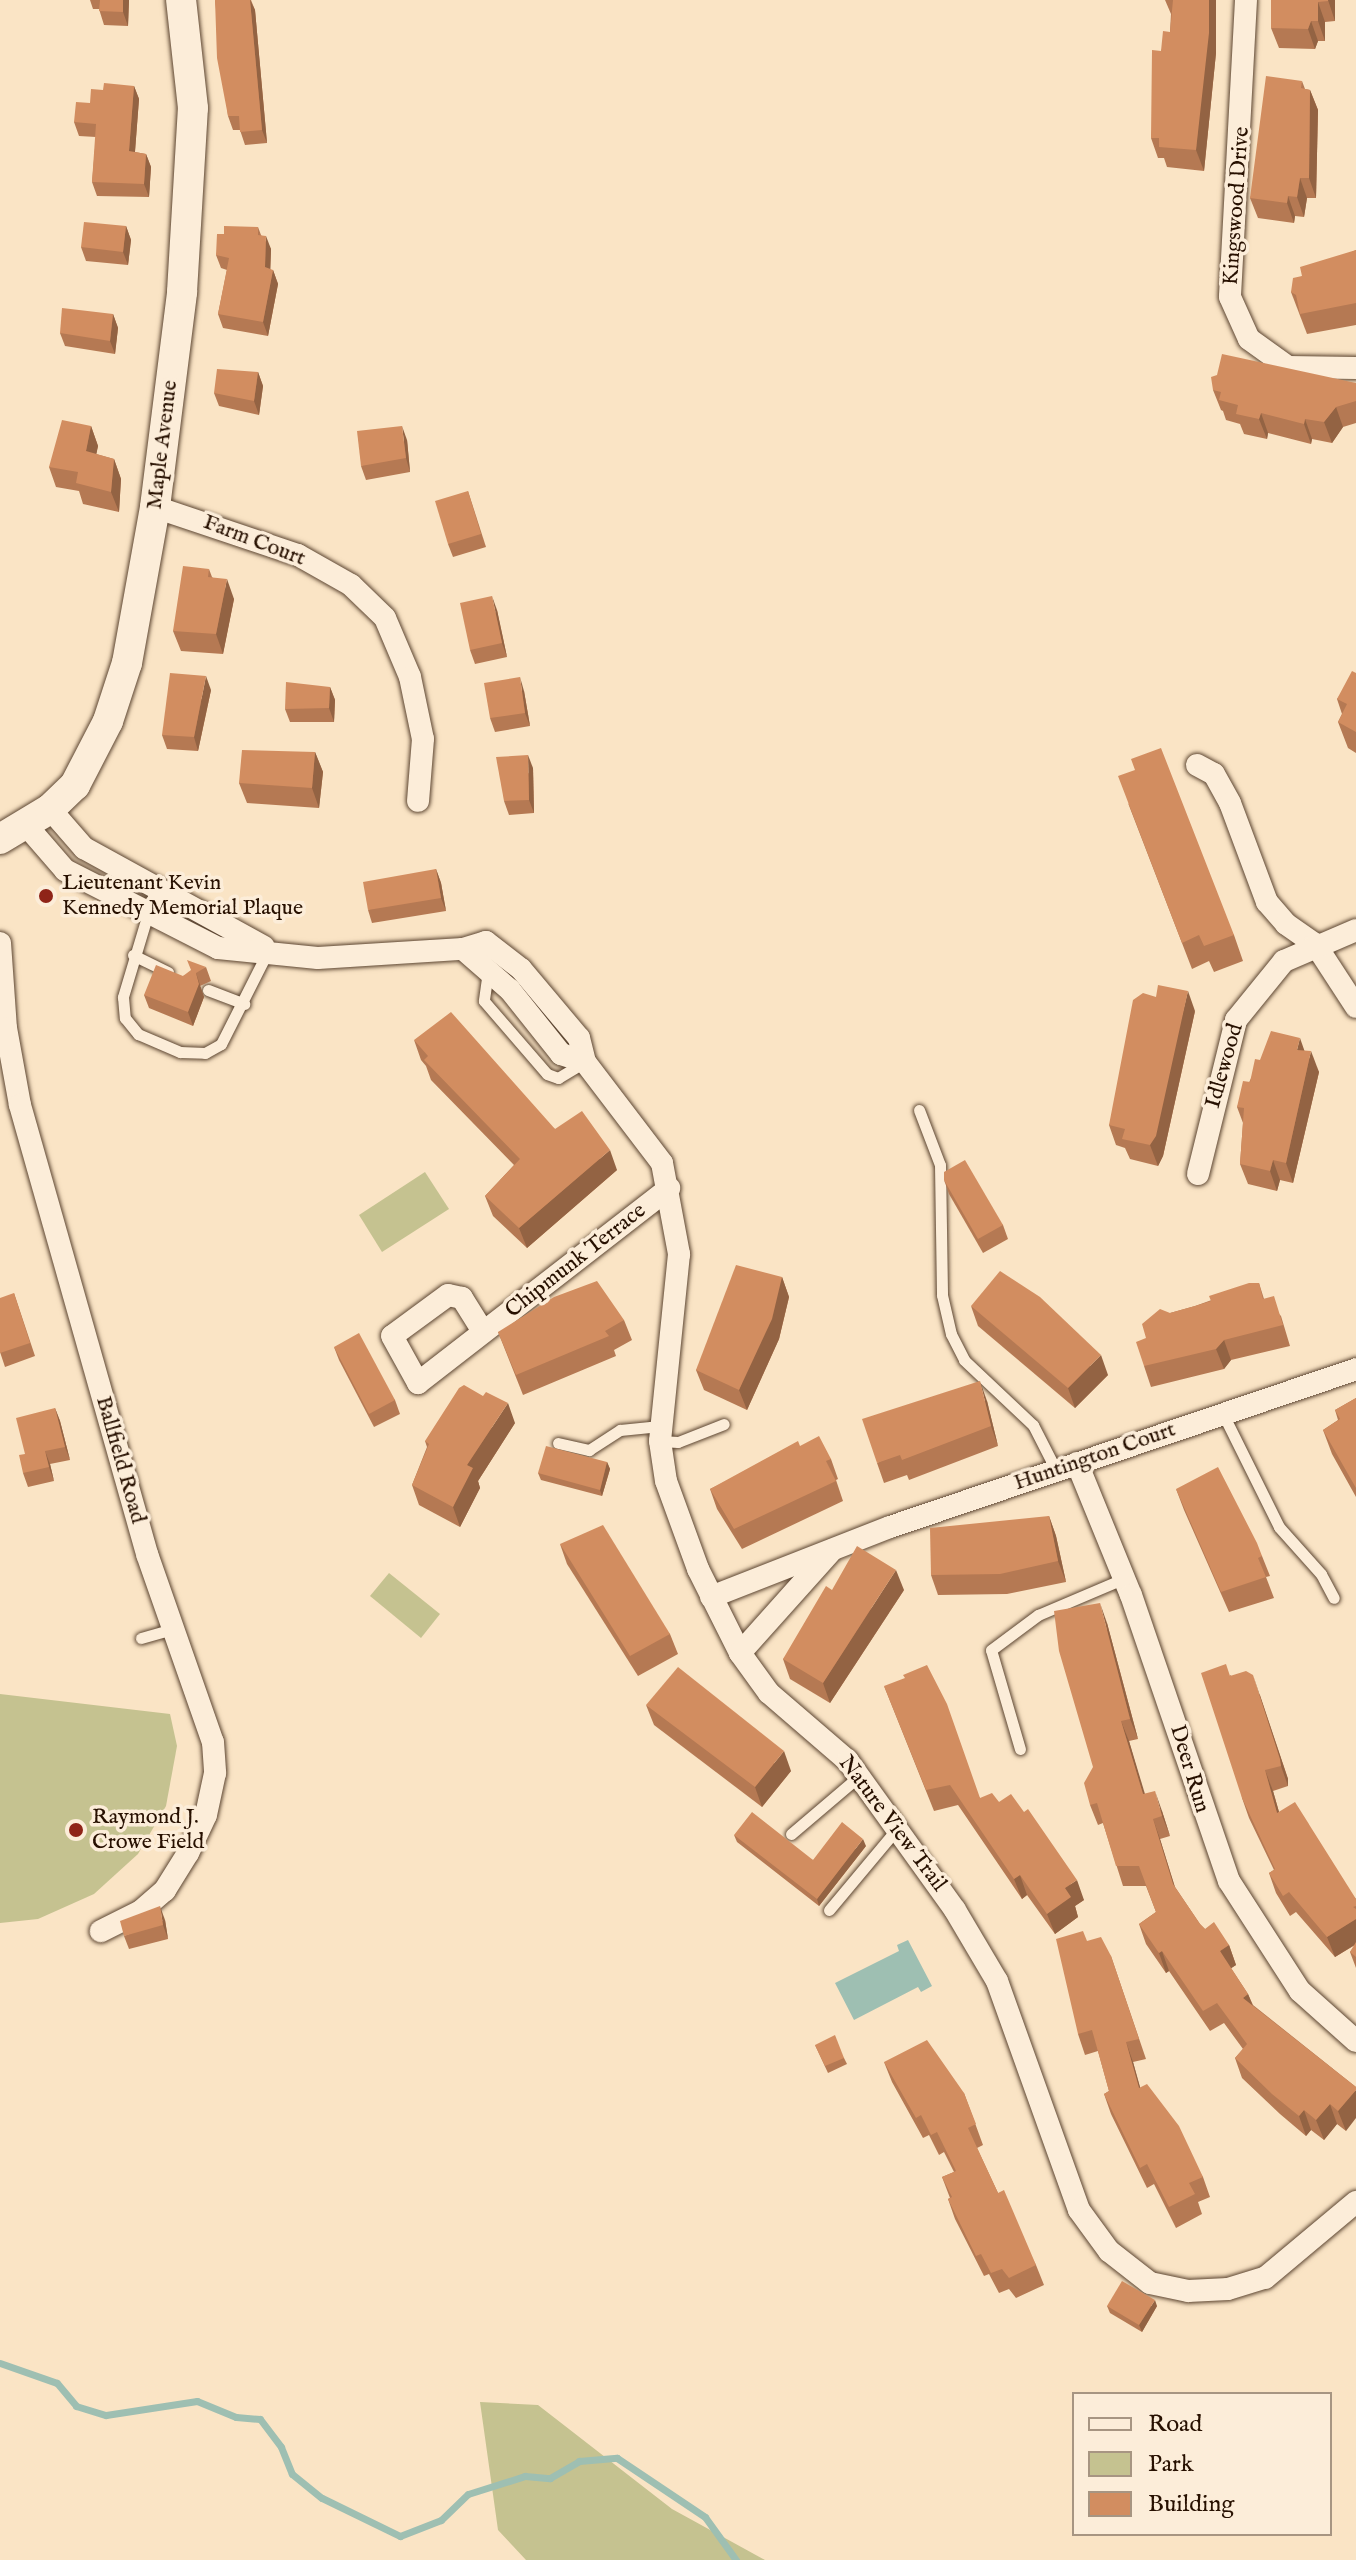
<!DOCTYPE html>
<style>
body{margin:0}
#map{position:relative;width:1356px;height:2560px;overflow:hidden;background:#fae4c5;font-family:"IM FELL English",serif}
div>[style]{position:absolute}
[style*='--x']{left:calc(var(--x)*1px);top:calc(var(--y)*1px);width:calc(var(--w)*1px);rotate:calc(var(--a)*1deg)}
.green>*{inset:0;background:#c5c290}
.water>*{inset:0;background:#9ebfb2}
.stream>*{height:7px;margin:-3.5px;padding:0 3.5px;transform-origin:3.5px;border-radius:3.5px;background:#9ebfb2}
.roads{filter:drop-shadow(0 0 2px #5c4531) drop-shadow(0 0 2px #5c4531)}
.service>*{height:11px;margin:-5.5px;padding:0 5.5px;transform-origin:5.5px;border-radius:5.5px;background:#fcedd9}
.minor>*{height:22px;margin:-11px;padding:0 11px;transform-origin:11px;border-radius:11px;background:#fcedd9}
.secondary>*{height:30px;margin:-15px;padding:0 15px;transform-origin:15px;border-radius:15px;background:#fcedd9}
.wall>*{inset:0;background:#b57953}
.shaded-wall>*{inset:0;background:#936343}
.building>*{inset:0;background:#d28d60}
.dots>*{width:22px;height:22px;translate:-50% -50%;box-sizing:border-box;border:4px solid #fcedd9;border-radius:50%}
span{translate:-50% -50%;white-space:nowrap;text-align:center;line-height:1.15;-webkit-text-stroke:7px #fcedd9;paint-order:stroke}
.street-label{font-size:22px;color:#271000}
.poi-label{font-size:22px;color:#271000}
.left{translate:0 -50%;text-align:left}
.legend{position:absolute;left:1072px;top:2392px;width:260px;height:144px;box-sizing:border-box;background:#fcedd9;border:2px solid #a79582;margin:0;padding:10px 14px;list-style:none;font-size:24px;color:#271000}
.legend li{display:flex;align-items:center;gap:16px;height:40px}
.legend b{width:40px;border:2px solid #a79582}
</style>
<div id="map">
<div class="green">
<div style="clip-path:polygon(425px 1172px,449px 1209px,382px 1252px,359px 1215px)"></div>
<div style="clip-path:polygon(389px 1573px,440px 1614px,421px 1638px,370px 1596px)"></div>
<div style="clip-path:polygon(0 1694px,170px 1714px,177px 1746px,166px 1806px,138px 1854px,94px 1894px,38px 1919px,0 1923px)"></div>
<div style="clip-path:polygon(480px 2402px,538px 2405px,672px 2509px,765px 2560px,526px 2560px,498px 2530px)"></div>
</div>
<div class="water">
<div style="clip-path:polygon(908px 1940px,932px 1986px,921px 1992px,918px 1987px,854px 2020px,835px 1983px,899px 1951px,897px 1945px)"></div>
</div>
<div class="stream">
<div style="--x:0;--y:2363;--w:60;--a:19.3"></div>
<div style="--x:57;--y:2383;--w:30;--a:50"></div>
<div style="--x:76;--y:2406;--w:31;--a:17"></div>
<div style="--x:106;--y:2415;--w:92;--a:-8.7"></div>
<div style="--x:197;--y:2401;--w:42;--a:22.3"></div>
<div style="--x:236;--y:2417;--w:24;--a:5"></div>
<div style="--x:260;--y:2419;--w:35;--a:53"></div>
<div style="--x:281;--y:2447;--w:29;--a:68"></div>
<div style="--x:292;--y:2474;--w:38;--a:39"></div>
<div style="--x:322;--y:2498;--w:87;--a:26"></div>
<div style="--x:400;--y:2536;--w:44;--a:-21.3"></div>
<div style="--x:441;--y:2520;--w:37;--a:-44"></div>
<div style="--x:468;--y:2494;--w:60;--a:-17.5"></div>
<div style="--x:525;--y:2476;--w:25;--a:5"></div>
<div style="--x:550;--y:2478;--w:34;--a:-30"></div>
<div style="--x:579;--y:2461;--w:38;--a:-5"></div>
<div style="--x:617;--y:2458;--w:106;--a:33.8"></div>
<div style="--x:705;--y:2517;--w:53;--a:54.2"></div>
</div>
<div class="roads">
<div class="service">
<div style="--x:155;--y:890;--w:112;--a:106.7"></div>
<div style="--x:123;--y:997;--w:21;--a:85"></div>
<div style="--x:125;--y:1018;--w:21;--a:51"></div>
<div style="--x:138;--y:1034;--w:46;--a:23.2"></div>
<div style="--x:180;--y:1052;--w:25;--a:2"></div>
<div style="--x:205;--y:1053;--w:18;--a:-29"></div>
<div style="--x:221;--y:1044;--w:104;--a:-63.2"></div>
<div style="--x:133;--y:955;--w:39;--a:26"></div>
<div style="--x:488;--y:971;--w:30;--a:98"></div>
<div style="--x:484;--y:1001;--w:96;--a:49.2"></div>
<div style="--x:547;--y:1074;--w:12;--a:20"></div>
<div style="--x:558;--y:1078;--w:31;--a:-31"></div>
<div style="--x:208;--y:990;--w:39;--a:21"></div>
<div style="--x:919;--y:1110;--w:59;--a:69.1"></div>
<div style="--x:940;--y:1165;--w:130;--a:89.1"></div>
<div style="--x:942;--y:1295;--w:40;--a:77"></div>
<div style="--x:951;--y:1334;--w:29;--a:63"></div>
<div style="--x:964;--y:1360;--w:95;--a:43.3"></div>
<div style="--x:1033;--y:1425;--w:51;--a:62.9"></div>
<div style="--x:1223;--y:1414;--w:126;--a:63.6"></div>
<div style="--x:1279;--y:1527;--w:63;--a:48.2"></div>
<div style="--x:1321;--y:1574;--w:27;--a:62"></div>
<div style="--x:660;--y:1441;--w:18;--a:3"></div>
<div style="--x:678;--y:1442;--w:49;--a:-21.4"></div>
<div style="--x:558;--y:1443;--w:32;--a:13"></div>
<div style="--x:589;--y:1450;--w:37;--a:-33"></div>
<div style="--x:620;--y:1430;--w:40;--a:-5.7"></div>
<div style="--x:141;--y:1638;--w:32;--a:-16"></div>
<div style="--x:1020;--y:1749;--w:103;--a:-106.3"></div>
<div style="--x:991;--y:1650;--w:59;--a:-36.7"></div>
<div style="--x:1038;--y:1615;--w:92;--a:-23"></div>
<div style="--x:791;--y:1834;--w:88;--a:-40.4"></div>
<div style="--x:829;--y:1910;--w:103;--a:-50.1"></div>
</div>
<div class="minor">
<div style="--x:1246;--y:0;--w:297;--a:93.1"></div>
<div style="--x:1230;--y:297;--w:46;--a:65.7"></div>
<div style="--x:1249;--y:339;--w:48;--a:35.7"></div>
<div style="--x:1288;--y:367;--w:68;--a:0.8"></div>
<div style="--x:155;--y:507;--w:151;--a:18.6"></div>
<div style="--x:298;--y:555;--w:61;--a:29.5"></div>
<div style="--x:351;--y:585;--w:47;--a:44.1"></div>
<div style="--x:385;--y:618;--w:64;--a:67"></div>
<div style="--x:410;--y:677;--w:63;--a:78.2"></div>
<div style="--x:423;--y:739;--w:62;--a:94.6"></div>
<div style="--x:1197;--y:765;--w:19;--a:28"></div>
<div style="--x:1214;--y:774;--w:33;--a:61"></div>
<div style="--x:1230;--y:803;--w:106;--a:69.5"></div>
<div style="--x:1267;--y:902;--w:29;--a:49"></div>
<div style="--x:1286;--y:924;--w:35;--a:35"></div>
<div style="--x:1315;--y:944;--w:75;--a:56.9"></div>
<div style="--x:50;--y:809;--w:52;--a:48.9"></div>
<div style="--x:84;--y:848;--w:205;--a:28.8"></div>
<div style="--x:26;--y:825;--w:60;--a:49.1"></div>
<div style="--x:65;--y:870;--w:172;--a:27"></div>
<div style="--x:218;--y:948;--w:100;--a:5.7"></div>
<div style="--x:318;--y:958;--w:145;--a:-3.6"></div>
<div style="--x:463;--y:949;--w:24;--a:-17"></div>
<div style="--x:486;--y:942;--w:44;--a:37.6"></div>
<div style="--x:521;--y:969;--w:90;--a:50"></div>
<div style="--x:579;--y:1038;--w:25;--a:76"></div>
<div style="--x:585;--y:1062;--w:127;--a:52.7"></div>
<div style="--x:662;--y:1163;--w:93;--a:79.4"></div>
<div style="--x:679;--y:1254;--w:188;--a:95.8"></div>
<div style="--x:660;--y:1441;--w:40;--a:81.5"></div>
<div style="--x:666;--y:1481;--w:94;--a:70"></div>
<div style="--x:698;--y:1569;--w:94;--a:63.4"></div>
<div style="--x:740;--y:1653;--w:49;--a:54.1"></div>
<div style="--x:769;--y:1693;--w:104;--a:40.7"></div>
<div style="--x:848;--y:1761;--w:183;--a:54.3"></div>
<div style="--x:955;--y:1910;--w:82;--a:59.4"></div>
<div style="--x:997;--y:1981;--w:243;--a:70.3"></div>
<div style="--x:1079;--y:2210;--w:51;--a:53.8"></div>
<div style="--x:1109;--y:2251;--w:52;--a:38"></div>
<div style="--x:1150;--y:2283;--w:39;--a:12"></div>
<div style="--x:1188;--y:2291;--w:40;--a:-2.9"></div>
<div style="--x:1228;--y:2289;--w:39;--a:-17"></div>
<div style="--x:1265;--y:2278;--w:119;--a:-39.9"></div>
<div style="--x:0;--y:943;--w:85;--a:86"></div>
<div style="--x:6;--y:1028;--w:78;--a:79.7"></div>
<div style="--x:20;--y:1105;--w:467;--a:74.2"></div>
<div style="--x:147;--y:1554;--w:199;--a:70.7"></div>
<div style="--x:213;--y:1742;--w:31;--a:86"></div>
<div style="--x:215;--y:1773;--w:43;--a:102.1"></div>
<div style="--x:206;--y:1815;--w:42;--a:115.3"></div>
<div style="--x:188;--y:1853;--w:44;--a:121.9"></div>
<div style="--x:165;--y:1890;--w:32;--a:139"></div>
<div style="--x:141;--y:1911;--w:45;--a:153.4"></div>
<div style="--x:463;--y:949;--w:62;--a:41.1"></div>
<div style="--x:510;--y:990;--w:82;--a:51.4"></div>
<div style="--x:561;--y:1054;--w:25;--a:18"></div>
<div style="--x:1198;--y:1174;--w:159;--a:-76.1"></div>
<div style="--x:1236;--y:1020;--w:76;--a:-50.9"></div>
<div style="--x:1284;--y:961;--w:78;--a:-23.3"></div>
<div style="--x:482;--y:1330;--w:38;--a:-122"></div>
<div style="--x:462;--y:1298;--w:14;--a:-168"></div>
<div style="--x:448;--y:1295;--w:69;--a:143.8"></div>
<div style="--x:392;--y:1336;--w:54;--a:61"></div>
<div style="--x:418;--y:1383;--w:318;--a:-37.8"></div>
<div style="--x:1077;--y:1463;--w:143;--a:67.8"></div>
<div style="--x:1131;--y:1595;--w:302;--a:71.1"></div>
<div style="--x:1229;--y:1881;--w:131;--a:57.2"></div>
<div style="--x:1300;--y:1991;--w:75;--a:41.8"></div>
<div style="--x:711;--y:1597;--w:192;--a:-21.4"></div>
<div style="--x:890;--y:1527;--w:492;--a:-18.7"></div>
<div style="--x:740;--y:1653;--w:138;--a:-48.2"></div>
</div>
<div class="secondary">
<div style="--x:0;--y:839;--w:58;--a:-31"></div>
<div style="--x:50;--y:809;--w:35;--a:-44"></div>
<div style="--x:75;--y:785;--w:72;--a:-62.7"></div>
<div style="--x:108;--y:721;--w:61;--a:-71.9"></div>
<div style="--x:127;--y:663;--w:158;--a:-79.8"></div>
<div style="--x:155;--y:507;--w:217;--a:-82.8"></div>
<div style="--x:182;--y:292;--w:184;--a:-86.6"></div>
<div style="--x:193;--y:108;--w:109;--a:-96.3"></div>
</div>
</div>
<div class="wall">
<div style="clip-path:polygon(90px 0,129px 0,128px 26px,104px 25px,99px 9px,93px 9px)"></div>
<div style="clip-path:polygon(215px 0,251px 0,255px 10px,267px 143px,245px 145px,240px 130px,233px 130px,228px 116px)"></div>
<div style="clip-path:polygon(1165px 0,1216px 0,1216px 53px,1204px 171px,1167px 167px,1164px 158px,1158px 158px,1151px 138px,1161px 51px,1170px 32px,1171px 14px)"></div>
<div style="clip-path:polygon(1271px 0,1335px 0,1335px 21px,1325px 22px,1325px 41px,1318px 41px,1315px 49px,1279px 48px,1271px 28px)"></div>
<div style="clip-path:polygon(1302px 81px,1305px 89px,1310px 90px,1318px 110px,1316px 198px,1307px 198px,1304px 217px,1295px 216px,1294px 223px,1258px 218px,1250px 198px)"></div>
<div style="clip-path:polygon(134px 86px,139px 99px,135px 152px,146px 154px,151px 167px,149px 197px,97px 196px,92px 182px,96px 137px,79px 136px,74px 122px,90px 103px)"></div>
<div style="clip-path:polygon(126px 226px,131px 240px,128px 265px,86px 261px,81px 247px)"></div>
<div style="clip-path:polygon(258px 227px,261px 235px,271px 249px,270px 270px,273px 270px,278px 284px,268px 336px,223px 328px,218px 314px,227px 270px,221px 268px,216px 255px,224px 234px)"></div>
<div style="clip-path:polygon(1356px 250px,1356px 325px,1307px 334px,1291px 292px,1302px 276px)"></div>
<div style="clip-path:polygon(113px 314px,118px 328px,115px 354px,65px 346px,60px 333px)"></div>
<div style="clip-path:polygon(258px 372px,263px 386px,259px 415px,219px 406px,214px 393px)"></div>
<div style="clip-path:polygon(1356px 383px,1356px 423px,1343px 427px,1332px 443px,1312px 439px,1311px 444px,1268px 433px,1267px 439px,1244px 434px,1240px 424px,1226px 420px,1223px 411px,1221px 410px,1213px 390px)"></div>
<div style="clip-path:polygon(91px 426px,98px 446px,96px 454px,114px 459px,121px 479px,119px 512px,83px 504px,79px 491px,56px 487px,49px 467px)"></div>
<div style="clip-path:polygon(407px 440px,410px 472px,366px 480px,361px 466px)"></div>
<div style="clip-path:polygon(468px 491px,486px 547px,453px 557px,448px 544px)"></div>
<div style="clip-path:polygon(209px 569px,212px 577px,234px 599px,223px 654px,181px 651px,173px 631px)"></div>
<div style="clip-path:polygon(497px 610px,507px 657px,475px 664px,470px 650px)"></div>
<div style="clip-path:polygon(1356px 673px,1356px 753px,1348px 748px,1338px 722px,1342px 714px,1337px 699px)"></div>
<div style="clip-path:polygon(330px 687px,335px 700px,334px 722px,290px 722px,285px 709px)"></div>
<div style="clip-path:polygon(211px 690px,198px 751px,167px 749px,162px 735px)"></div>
<div style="clip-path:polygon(524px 691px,530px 726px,495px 732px,490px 718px)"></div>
<div style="clip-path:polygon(315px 752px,323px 772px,319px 808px,247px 803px,239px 783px)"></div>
<div style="clip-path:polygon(533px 768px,534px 813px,509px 815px,504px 801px)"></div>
<div style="clip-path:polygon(1128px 803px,1234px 935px,1243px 961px,1214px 972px,1209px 961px,1192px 969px)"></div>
<div style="clip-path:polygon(436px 869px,441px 883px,446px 911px,372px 923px,368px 910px)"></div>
<div style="clip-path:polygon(206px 967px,211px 981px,200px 986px,204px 997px,193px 1026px,149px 1008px,144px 995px,183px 976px)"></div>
<div style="clip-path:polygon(1195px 1011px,1163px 1156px,1158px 1166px,1130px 1159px,1125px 1148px,1116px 1145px,1109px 1125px)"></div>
<div style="clip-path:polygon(414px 1040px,555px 1129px,617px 1170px,527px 1248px,493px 1216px,485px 1196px,514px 1165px,431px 1080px,426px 1066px,421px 1060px)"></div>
<div style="clip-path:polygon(1305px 1051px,1319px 1072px,1293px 1183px,1280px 1180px,1277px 1191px,1248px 1184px,1240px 1164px,1243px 1123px,1237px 1107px,1260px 1060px)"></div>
<div style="clip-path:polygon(944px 1180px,1003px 1225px,1008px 1239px,983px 1253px,949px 1194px)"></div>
<div style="clip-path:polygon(782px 1277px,789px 1297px,779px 1339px,747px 1410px,704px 1390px,696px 1370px)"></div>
<div style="clip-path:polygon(1259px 1283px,1264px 1299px,1281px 1316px,1290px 1346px,1231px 1360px,1224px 1369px,1151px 1387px,1144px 1366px,1146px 1338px,1170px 1313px,1195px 1306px)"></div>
<div style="clip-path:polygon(14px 1293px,35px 1356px,5px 1367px,0 1352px)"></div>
<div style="clip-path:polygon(971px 1306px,1108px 1375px,1075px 1408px,978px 1326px)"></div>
<div style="clip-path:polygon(624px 1320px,632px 1340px,614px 1350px,616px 1356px,523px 1395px,498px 1332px)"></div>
<div style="clip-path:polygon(334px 1347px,395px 1400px,400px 1414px,374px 1427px,339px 1360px)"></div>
<div style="clip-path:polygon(1356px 1398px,1356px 1497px,1332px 1454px,1323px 1430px,1338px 1420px,1335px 1410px)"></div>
<div style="clip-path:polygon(987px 1401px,998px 1446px,909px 1480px,907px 1475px,884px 1483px,877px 1463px)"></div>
<div style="clip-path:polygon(55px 1408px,60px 1421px,70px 1460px,50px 1464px,54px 1481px,28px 1487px,23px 1473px,25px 1454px)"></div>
<div style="clip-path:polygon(515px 1423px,478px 1481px,480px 1488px,460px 1527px,419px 1505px,412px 1485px,427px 1447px,425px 1441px)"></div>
<div style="clip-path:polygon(800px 1446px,831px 1459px,838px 1479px,836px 1480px,843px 1501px,742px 1549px,717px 1509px,710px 1489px)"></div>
<div style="clip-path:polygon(607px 1462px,610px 1469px,602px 1496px,541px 1480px,538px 1473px)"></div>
<div style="clip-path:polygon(1176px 1489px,1262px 1556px,1270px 1576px,1266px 1577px,1274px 1598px,1229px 1612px,1184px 1510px)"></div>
<div style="clip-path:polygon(1049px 1516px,1056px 1536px,1066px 1582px,1007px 1594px,938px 1595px,931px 1575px)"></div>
<div style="clip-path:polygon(560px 1544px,670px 1634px,678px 1654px,638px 1676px,567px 1564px)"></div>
<div style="clip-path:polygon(904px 1590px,830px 1703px,790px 1679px,783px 1659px)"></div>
<div style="clip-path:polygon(1107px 1623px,1138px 1739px,1129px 1741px,1144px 1794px,1162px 1811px,1170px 1836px,1160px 1839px,1175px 1887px,1200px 1924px,1205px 1929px,1229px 1945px,1236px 1965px,1231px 1968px,1248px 1994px,1253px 2005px,1356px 2087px,1346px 2131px,1337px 2124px,1324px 2140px,1311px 2130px,1306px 2136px,1280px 2114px,1242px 2078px,1235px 2058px,1243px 2049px,1224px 2023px,1210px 2031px,1169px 1971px,1166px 1973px,1146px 1944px,1139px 1924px,1156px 1912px,1146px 1886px,1123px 1886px,1103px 1823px,1098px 1825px,1090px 1805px)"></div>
<div style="clip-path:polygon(1230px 1675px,1260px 1695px,1288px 1779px,1288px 1786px,1273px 1791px,1279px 1812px,1356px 1899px,1356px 1968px,1350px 1952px,1355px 1945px,1335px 1957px,1296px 1912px,1290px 1916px,1276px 1893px,1269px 1873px,1274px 1870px,1249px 1818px,1242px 1798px)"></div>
<div style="clip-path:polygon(884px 1686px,980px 1798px,999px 1802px,1084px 1900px,1075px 1906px,1078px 1917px,1055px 1934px,1027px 1895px,1022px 1899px,958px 1805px,934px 1811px)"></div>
<div style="clip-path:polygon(646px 1705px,791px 1771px,762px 1807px,654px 1725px)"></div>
<div style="clip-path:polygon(734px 1835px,813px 1860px,866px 1846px,819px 1906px,737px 1842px)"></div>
<div style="clip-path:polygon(165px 1920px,168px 1939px,129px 1949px,124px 1936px)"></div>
<div style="clip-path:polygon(1087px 1941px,1111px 1956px,1146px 2059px,1133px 2062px,1140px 2088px,1203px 2177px,1210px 2197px,1198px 2202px,1202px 2214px,1176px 2228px,1154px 2184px,1147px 2188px,1111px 2114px,1104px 2094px,1109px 2091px,1098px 2051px,1085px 2055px,1078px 2034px)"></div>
<div style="clip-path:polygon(815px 2045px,844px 2058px,847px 2064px,828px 2073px)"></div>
<div style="clip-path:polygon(884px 2062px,964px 2093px,983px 2145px,977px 2148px,998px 2193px,1036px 2265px,1044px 2285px,1016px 2298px,1009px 2289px,999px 2293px,989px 2274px,984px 2276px,955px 2219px,948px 2199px,950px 2198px,942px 2177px,954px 2172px,944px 2152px,939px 2155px,929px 2135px,923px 2138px,892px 2082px)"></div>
<div style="clip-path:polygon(1107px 2306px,1157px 2306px,1142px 2332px,1110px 2313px)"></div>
</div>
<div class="shaded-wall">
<div style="clip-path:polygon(123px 0,129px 0,128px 26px,123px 12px)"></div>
<div style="clip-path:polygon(250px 0,255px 10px,267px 143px,262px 130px)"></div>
<div style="clip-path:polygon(1209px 0,1216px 0,1216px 53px,1204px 171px,1196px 150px)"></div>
<div style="clip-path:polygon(1328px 0,1335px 0,1335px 21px)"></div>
<div style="clip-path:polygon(1318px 2px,1325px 22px,1325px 41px,1318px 21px)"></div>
<div style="clip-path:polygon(1311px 21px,1318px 41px,1315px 49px,1308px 29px)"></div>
<div style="clip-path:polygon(134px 86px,139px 99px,134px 164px,129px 151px)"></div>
<div style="clip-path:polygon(1310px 90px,1318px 110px,1316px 198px,1309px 178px)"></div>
<div style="clip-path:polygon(146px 154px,151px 167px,149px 197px,144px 184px)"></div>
<div style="clip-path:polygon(1300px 178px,1307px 198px,1304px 217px,1297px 197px)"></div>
<div style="clip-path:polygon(1288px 196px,1295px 216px,1294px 223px,1287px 203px)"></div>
<div style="clip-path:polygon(126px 226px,131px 240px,128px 265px,123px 252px)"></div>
<div style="clip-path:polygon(266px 236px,271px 249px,270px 281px,265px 267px)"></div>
<div style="clip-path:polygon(273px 270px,278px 284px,268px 336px,263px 322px)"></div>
<div style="clip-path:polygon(113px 314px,118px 328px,115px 354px,110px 341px)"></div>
<div style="clip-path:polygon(258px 372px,263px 386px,259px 415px,254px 401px)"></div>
<div style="clip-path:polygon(1336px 407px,1343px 427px,1332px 443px,1324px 422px)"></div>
<div style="clip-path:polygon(1261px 413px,1268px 433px,1267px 439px,1259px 419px)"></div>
<div style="clip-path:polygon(1305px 419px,1312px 439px,1311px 444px,1304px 424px)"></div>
<div style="clip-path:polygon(91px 426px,98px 446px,93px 471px,86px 451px)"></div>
<div style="clip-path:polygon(402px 426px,407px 440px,410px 472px,406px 458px)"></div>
<div style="clip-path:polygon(114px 459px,121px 479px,119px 512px,111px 492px)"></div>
<div style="clip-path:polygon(227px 579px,234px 599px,223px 654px,216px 634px)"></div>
<div style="clip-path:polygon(492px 596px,497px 610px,507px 657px,502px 643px)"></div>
<div style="clip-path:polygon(206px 676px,211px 690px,198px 751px,194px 737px)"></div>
<div style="clip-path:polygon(520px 677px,524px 691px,530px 726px,525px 713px)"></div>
<div style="clip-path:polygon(330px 687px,335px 700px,334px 722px,329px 708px)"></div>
<div style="clip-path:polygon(315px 752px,323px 772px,319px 808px,312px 788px)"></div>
<div style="clip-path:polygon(528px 755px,533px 768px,534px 813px,529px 800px)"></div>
<div style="clip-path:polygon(436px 869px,441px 883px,446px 911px,441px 898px)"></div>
<div style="clip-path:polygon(196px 973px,204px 997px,193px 1026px,188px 1012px)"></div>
<div style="clip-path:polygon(1188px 991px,1195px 1011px,1163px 1156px,1158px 1166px,1150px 1145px)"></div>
<div style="clip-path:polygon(1300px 1038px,1307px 1058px,1297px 1050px)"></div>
<div style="clip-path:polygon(1311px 1051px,1319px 1072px,1293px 1183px,1286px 1163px)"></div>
<div style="clip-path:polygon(610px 1150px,617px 1170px,527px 1248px,519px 1228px)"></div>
<div style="clip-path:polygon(1273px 1160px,1280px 1180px,1277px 1191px,1270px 1171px)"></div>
<div style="clip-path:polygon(782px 1277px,789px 1297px,779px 1339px,747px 1410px,739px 1390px)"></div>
<div style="clip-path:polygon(1224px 1340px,1231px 1360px,1224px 1369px,1216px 1349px)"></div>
<div style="clip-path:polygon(1101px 1355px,1108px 1375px,1075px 1408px,1068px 1388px)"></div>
<div style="clip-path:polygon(980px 1381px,987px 1401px,998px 1446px,991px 1426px)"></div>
<div style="clip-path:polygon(508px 1403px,515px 1423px,478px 1481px,480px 1488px,460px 1527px,453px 1507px,467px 1465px)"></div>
<div style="clip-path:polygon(55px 1408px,60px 1421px,70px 1460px,65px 1447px)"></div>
<div style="clip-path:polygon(45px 1451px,50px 1464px,54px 1481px,49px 1467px)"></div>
<div style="clip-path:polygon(607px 1462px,610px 1469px,602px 1496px,600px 1490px)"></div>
<div style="clip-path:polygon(1049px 1516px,1056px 1536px,1066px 1582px,1058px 1561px)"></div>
<div style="clip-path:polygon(896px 1570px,904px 1590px,830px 1703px,823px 1683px)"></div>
<div style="clip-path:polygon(1100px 1603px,1107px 1623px,1138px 1739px,1130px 1719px)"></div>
<div style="clip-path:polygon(1253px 1675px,1288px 1779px,1288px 1786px,1281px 1766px)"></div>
<div style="clip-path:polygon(1121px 1721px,1129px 1741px,1151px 1814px,1143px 1794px)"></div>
<div style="clip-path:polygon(784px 1751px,791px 1771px,762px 1807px,755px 1787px)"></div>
<div style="clip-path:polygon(1265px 1770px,1273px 1791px,1285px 1833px,1277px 1813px)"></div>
<div style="clip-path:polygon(1155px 1791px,1162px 1811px,1170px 1836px,1162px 1816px)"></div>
<div style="clip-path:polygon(1153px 1819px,1160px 1839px,1180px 1904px,1173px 1884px)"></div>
<div style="clip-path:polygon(863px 1839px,866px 1846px,819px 1906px,817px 1899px)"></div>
<div style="clip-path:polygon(1020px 1875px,1027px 1895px,1022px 1899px,1014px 1879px)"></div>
<div style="clip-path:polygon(1077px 1880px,1084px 1900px,1075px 1906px,1078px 1917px,1055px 1934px,1047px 1914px,1065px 1888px)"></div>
<div style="clip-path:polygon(160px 1906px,165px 1920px,168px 1939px,163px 1925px)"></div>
<div style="clip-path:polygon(1356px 1919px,1356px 1944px,1335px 1957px,1327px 1937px)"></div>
<div style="clip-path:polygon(1229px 1945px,1236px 1965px,1227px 1971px,1220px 1951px)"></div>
<div style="clip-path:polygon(1162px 1951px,1169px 1971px,1166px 1973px,1159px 1953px)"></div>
<div style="clip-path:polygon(1248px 1994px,1256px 2014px,1243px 1998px)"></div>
<div style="clip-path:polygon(1126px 2042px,1133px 2062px,1146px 2108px,1139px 2088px)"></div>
<div style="clip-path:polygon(1356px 2090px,1356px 2118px,1346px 2131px,1338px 2111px)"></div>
<div style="clip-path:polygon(1330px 2104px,1337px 2124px,1324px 2140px,1316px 2120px)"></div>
<div style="clip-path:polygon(1304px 2110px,1311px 2130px,1306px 2136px,1299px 2116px)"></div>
<div style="clip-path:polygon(1155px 2300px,1157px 2306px,1142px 2332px,1139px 2325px)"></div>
</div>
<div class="building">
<div style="clip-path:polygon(100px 0,123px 0,123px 12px,99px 11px)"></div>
<div style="clip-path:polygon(215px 0,250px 0,262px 130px,240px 132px,239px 116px,228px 116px,217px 58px)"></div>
<div style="clip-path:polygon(1173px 0,1209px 0,1209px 33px,1196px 150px,1159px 147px,1159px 138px,1151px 138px,1152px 50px,1161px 51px,1163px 31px,1170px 32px)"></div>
<div style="clip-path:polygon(1271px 0,1328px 0,1328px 1px,1318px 2px,1318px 21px,1311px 21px,1308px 29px,1271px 28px)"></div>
<div style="clip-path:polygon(1266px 76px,1302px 81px,1301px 88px,1310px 90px,1309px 178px,1300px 178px,1297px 197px,1288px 196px,1287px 203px,1250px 198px)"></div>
<div style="clip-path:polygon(104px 83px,134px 86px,129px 151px,146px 154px,144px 184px,92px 182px,96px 124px,74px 122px,76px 102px,90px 103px,91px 89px,103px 90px)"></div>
<div style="clip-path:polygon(84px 222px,126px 226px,123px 252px,81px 247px)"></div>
<div style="clip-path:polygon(224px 226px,258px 227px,258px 235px,266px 236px,265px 267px,273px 270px,263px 322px,218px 314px,229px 258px,216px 255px,217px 234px,224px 234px)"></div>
<div style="clip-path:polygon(1356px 250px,1356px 303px,1300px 314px,1296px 295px,1291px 292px,1293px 278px,1302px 276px,1300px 267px)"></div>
<div style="clip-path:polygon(62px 308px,113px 314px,110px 341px,60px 333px)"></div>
<div style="clip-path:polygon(1222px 354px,1356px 383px,1356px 401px,1336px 407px,1324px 422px,1305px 419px,1304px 424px,1261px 413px,1259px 419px,1236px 414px,1238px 405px,1219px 400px,1221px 392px,1213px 390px,1211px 377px,1217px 375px)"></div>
<div style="clip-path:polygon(217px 369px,258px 372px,254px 401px,214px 393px)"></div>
<div style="clip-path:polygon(62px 420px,91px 426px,86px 451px,114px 459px,111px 492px,76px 483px,78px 472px,49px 467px)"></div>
<div style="clip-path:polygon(402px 426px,406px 458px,361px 466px,357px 431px)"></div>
<div style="clip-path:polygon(468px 491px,481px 534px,448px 544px,435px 501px)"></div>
<div style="clip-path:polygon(183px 566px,209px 569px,208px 577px,227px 579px,216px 634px,173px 631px)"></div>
<div style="clip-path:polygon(492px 596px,502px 643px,470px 650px,460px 603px)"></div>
<div style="clip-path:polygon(1352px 671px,1356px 673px,1356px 732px,1338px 722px,1347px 704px,1337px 699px)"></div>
<div style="clip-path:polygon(170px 673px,206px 676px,194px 737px,162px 735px)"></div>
<div style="clip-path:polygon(520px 677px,525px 713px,490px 718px,484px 683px)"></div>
<div style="clip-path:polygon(286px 682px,330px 687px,329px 708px,285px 709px)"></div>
<div style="clip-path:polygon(1161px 748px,1234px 935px,1204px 946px,1199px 935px,1182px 943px,1118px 776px,1135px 770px,1131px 759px)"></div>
<div style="clip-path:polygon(242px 750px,315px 752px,312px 788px,239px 783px)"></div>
<div style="clip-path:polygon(528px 755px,529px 800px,504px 801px,496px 757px)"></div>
<div style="clip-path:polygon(436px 869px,441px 898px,368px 910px,363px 882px)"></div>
<div style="clip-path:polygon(187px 960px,206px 967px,196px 973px,199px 984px,188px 1012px,144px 995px,156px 965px,183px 976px,191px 970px)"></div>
<div style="clip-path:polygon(1158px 985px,1188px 991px,1156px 1136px,1150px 1145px,1122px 1139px,1125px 1129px,1109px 1125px,1133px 1000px,1143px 993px,1156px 997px)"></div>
<div style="clip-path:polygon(451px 1012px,555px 1129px,582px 1111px,610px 1150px,519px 1228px,485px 1196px,520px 1159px,424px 1060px,428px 1056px,414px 1040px)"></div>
<div style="clip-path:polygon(1271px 1031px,1300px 1038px,1297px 1050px,1311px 1051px,1286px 1163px,1273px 1160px,1270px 1171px,1240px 1164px,1244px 1108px,1237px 1107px,1243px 1081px,1250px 1082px,1255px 1059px,1260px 1060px)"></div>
<div style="clip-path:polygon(965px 1160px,1003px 1225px,978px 1239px,944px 1180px,944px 1172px)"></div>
<div style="clip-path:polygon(736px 1265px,782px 1277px,772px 1319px,739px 1390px,696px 1370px)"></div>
<div style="clip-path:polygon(1000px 1271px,1040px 1297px,1101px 1355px,1068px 1388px,971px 1306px)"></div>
<div style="clip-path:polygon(597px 1281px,624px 1320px,605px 1331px,609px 1336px,516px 1375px,498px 1332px,554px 1297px)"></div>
<div style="clip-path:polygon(1249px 1283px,1259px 1283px,1263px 1299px,1274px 1296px,1283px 1325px,1224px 1340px,1216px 1349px,1144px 1366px,1136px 1342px,1146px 1338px,1142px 1324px,1160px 1309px,1170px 1313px,1195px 1306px,1211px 1301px,1209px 1296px)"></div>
<div style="clip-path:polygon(14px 1293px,30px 1343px,0 1353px,0 1298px)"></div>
<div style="clip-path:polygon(359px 1333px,395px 1400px,369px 1414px,334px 1347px)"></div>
<div style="clip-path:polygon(980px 1381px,991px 1426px,902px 1460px,900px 1455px,877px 1463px,862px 1419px)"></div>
<div style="clip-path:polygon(464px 1385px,483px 1396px,486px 1392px,508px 1403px,467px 1465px,473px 1468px,453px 1507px,412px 1485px,429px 1444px,425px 1441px,459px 1388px)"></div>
<div style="clip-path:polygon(1356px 1398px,1356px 1488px,1323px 1430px,1340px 1419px,1335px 1410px)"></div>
<div style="clip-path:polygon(55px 1408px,65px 1447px,45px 1451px,49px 1467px,23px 1473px,19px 1455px,25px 1454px,16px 1418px)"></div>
<div style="clip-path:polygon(819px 1436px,831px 1459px,826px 1461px,836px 1481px,734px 1529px,710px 1489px,798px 1441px,800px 1446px)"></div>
<div style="clip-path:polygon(546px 1446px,607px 1462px,600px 1490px,538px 1473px)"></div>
<div style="clip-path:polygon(1218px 1467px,1257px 1543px,1262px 1556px,1258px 1558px,1266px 1577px,1221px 1592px,1176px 1489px)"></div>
<div style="clip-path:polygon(1049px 1516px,1058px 1561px,1000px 1574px,931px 1575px,930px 1528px)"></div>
<div style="clip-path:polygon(603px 1525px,670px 1634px,630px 1656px,560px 1544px)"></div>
<div style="clip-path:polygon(857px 1546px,896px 1570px,823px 1683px,783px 1659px,826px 1586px,832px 1590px)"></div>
<div style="clip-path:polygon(1100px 1603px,1130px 1719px,1121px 1721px,1143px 1794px,1155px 1791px,1162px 1816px,1153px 1819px,1173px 1884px,1200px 1924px,1205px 1929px,1214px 1922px,1229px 1945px,1220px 1951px,1248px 1994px,1243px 1998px,1356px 2087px,1356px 2090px,1338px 2111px,1330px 2104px,1316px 2120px,1304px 2110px,1299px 2116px,1272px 2094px,1235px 2058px,1247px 2044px,1217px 2003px,1203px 2011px,1162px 1951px,1159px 1953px,1139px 1924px,1156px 1912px,1139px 1866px,1116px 1866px,1097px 1803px,1090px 1805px,1084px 1783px,1093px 1767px,1059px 1651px,1054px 1611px)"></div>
<div style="clip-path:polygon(1226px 1664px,1230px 1676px,1246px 1671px,1253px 1675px,1280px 1759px,1281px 1766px,1265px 1770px,1277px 1813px,1295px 1802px,1356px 1899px,1356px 1906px,1353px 1907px,1356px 1909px,1356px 1919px,1327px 1937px,1289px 1892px,1283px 1896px,1269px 1873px,1275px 1869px,1242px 1798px,1201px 1673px)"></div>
<div style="clip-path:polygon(927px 1665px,947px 1704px,980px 1798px,992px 1793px,999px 1802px,1011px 1794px,1024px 1812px,1028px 1809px,1077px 1880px,1065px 1888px,1071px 1897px,1047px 1914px,1020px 1875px,1014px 1879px,950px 1785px,926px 1790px,884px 1686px,905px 1678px,903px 1675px)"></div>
<div style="clip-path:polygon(678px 1667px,784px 1751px,755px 1787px,646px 1705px)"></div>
<div style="clip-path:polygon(752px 1812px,813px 1860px,842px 1822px,863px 1839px,817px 1899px,734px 1835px)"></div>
<div style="clip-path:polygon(160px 1906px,163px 1925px,124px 1936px,120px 1921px)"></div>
<div style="clip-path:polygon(1083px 1931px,1087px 1941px,1101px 1937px,1111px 1956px,1139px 2039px,1126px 2042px,1139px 2088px,1147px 2084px,1179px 2126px,1203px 2177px,1189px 2183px,1195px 2194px,1169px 2207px,1147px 2164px,1140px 2168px,1104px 2094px,1109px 2091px,1092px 2030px,1078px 2034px,1056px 1939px)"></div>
<div style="clip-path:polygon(1356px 1942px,1356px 1957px,1350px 1952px)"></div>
<div style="clip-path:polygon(835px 2035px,844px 2058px,825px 2066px,815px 2045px)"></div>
<div style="clip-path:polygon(927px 2040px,964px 2093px,976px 2124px,968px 2128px,998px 2193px,1004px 2190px,1036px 2265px,1009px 2278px,1002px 2269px,991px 2273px,981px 2254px,976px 2256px,948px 2199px,952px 2197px,942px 2177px,956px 2171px,937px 2132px,931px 2135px,921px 2115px,916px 2118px,884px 2062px)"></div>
<div style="clip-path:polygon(1122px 2281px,1155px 2300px,1139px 2325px,1107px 2306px)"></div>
</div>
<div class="dots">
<div style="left:46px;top:896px;background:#8f2418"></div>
<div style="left:76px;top:1830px;background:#8f2418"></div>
</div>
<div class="street-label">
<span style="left:1237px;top:206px;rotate:-86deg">Kingswood Drive</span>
<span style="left:163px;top:445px;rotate:-83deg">Maple Avenue</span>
<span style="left:254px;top:541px;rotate:21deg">Farm Court</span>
<span style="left:1225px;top:1066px;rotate:-74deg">Idlewood</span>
<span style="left:576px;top:1261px;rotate:-38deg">Chipmunk Terrace</span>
<span style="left:1095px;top:1457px;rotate:-19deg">Huntington Court</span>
<span style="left:120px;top:1460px;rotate:74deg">Ballfield Road</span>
<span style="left:1189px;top:1769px;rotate:73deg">Deer Run</span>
<span style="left:892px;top:1824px;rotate:53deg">Nature View Trail</span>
</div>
<div class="poi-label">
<span class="left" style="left:62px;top:896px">Lieutenant Kevin<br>Kennedy Memorial Plaque</span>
<span class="left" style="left:92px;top:1830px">Raymond J.<br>Crowe Field</span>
</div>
<ul class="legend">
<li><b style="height:10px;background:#fcedd9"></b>Road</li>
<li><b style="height:22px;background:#c5c290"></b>Park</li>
<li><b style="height:22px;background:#d28d60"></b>Building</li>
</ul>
</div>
